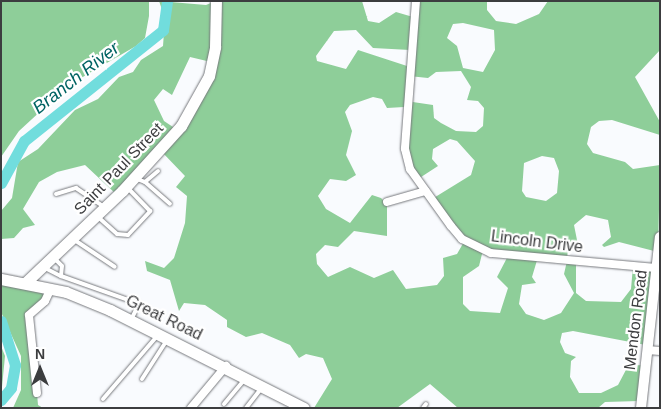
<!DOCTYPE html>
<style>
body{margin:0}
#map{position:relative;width:661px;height:409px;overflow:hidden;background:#f9fbfe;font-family:Helvetica,sans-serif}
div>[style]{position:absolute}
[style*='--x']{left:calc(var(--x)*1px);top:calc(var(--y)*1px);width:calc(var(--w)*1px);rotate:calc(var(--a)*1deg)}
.forest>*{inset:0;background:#8ece99}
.river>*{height:11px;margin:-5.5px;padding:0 5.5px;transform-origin:5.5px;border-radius:5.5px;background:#71dddd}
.roads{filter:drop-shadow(0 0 1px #77797d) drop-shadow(0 0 1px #77797d)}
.service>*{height:4px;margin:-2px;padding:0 2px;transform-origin:2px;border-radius:2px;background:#fff}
.minor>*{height:8px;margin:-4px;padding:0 4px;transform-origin:4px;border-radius:4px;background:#fff}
.tertiary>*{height:10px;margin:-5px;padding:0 5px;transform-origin:5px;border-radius:5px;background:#fff}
.secondary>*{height:11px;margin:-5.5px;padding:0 5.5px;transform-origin:5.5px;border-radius:5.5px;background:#fff}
span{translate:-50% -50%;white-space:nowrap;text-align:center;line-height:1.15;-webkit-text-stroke:4.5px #fff;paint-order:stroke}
.street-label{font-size:16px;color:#3c3d3f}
.water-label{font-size:18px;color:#006363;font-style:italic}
.frame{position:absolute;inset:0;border:2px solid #3c3d3f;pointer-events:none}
.north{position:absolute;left:15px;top:344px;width:50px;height:50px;-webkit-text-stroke:4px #fff;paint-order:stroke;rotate:0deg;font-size:14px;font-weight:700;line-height:20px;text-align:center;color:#3c3d3f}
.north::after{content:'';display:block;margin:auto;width:18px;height:22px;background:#3c3d3f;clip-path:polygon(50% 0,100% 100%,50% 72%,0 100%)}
</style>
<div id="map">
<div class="forest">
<div style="clip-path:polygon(1px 1px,149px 1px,149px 16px,145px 38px,136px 46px,69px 85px,19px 131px,1px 157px)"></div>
<div style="clip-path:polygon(evenodd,159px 1px,206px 5px,216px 1px,362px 1px,368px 21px,379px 23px,396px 12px,413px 17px,415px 1px,487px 1px,487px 10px,496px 21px,516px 24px,539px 14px,548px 1px,660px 1px,660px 50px,635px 77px,660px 122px,660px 135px,612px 120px,599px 121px,591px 127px,587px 144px,593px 153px,625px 162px,633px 169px,660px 165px,658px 252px,619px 242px,604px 247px,602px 245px,611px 237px,608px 220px,586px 215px,574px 225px,578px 245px,569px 248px,567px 257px,576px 261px,576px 293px,586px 301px,621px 302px,631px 289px,633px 266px,654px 267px,646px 345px,573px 331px,562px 333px,560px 342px,565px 353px,576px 357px,571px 361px,570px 377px,579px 393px,601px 393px,618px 385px,628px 366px,642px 365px,639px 401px,605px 402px,598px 408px,458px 408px,430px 384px,397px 408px,314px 408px,332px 379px,323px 358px,306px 354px,299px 358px,290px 345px,262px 333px,246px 337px,227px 327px,227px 320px,205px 305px,184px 303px,179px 311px,170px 280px,147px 271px,145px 261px,164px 268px,174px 258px,185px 223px,187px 196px,176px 187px,185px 176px,161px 151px,116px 194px,85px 165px,57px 172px,39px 182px,23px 209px,35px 225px,23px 228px,14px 238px,1px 239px,1px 211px,12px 198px,18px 162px,38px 149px,75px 110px,98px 99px,119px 77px,133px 72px,141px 60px,163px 46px,165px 18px,159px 1px,463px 23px,494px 30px,495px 50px,483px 72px,463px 68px,457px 46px,447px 38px,453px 24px,463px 23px,159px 1px,356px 30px,373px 48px,410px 50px,407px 66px,358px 50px,346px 69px,317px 61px,316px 56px,334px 31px,356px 30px,159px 1px,190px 57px,211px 62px,176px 129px,164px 121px,154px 100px,163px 89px,172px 95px,190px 57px,159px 1px,461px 71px,471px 87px,467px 100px,478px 101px,484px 108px,483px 126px,476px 132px,456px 131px,441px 123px,434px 118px,433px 105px,406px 101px,409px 76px,428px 78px,436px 72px,461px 71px,159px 1px,373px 97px,382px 99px,387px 108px,404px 107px,410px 168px,418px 179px,438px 166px,432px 159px,433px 149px,450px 139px,457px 141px,475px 161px,471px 175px,432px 199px,465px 240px,457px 254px,443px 258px,444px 276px,437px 285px,406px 289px,393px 270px,374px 278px,350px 267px,328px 277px,317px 264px,316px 254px,325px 245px,338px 247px,354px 231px,387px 236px,387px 204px,381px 198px,372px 195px,350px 223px,326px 209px,318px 196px,330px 179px,346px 181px,356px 175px,346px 155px,352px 131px,345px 112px,350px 105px,373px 97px,159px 1px,542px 156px,554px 158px,559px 171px,557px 193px,546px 201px,526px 197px,522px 191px,524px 163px,542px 156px,159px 1px,483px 250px,509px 254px,497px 277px,508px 288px,500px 313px,470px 311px,463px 304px,463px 277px,479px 266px,483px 250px,159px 1px,538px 257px,567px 261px,564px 274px,574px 293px,561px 313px,544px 320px,526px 314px,519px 304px,522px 285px,536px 283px,532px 277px,538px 257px)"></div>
<div style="clip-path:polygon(1px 281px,47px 289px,46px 297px,30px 313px,38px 405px,43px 408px,13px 408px,21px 390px,21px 356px,1px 312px)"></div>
<div style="clip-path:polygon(1px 346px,5px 356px,1px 397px)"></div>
</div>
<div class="river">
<div style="--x:1;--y:183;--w:48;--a:-61.3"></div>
<div style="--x:24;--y:141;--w:178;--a:-38.6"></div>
<div style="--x:163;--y:30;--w:29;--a:-82"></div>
<div style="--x:1;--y:321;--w:46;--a:72.3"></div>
<div style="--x:15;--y:365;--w:23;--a:100"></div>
<div style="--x:11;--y:388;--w:16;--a:130"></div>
</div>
<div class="roads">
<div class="service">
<div style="--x:137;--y:179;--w:9;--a:21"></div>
<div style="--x:145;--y:182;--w:17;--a:-40"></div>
<div style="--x:145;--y:182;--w:33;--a:41"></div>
<div style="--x:56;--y:194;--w:21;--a:-17"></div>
<div style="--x:76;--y:188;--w:32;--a:34"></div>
<div style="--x:97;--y:216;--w:27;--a:42"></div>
<div style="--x:117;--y:234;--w:11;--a:5"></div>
<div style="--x:128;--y:235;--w:33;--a:-47"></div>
<div style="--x:150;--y:211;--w:33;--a:-134"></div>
<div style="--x:73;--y:239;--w:50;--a:33.7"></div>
<div style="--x:54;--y:258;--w:11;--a:45"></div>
<div style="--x:62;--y:266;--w:10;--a:96"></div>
<div style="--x:61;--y:276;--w:83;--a:19.7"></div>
<div style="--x:139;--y:304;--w:18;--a:117"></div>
<div style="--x:45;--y:268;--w:18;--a:27"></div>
<div style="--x:142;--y:379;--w:46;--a:-57.3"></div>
<div style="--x:103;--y:399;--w:84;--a:-49.3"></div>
<div style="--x:224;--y:404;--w:30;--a:-50"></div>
<div style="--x:246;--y:408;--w:24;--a:-52"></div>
<div style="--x:423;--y:408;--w:5;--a:-53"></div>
</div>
<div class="minor">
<div style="--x:416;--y:1;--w:148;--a:94.3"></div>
<div style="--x:405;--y:149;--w:21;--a:76"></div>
<div style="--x:410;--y:169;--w:70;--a:54.3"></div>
<div style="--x:451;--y:226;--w:17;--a:50"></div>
<div style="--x:462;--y:239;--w:32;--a:26"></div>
<div style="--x:491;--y:253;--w:167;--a:5.2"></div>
<div style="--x:387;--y:202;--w:40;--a:-16"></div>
<div style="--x:647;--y:350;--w:13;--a:4"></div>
<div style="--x:37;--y:393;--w:78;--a:-95.9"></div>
<div style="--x:29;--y:315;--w:21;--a:-41"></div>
<div style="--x:45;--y:301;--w:14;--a:-65"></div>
<div style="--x:191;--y:408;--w:55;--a:-50.2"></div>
</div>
<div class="tertiary">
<div style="--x:641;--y:408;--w:172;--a:-83.7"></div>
</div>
<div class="secondary">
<div style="--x:1;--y:279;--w:66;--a:11.3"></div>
<div style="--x:66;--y:292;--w:48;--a:22.2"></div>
<div style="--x:110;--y:310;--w:217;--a:26.8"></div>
<div style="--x:25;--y:283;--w:134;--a:-43.5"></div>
<div style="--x:122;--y:191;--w:88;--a:-47.8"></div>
<div style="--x:181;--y:126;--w:57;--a:-60.8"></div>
<div style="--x:209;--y:76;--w:30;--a:-78"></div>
<div style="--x:215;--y:47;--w:46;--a:-88.8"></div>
</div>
</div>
<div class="street-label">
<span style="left:119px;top:169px;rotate:-46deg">Saint Paul Street</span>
<span style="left:537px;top:242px;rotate:7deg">Lincoln Drive</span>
<span style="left:164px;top:318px;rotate:26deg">Great Road</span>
<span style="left:636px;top:320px;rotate:-83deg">Mendon Road</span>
</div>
<div class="water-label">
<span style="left:76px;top:78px;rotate:-38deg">Branch River</span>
</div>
<div class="frame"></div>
<div class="north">N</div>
</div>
